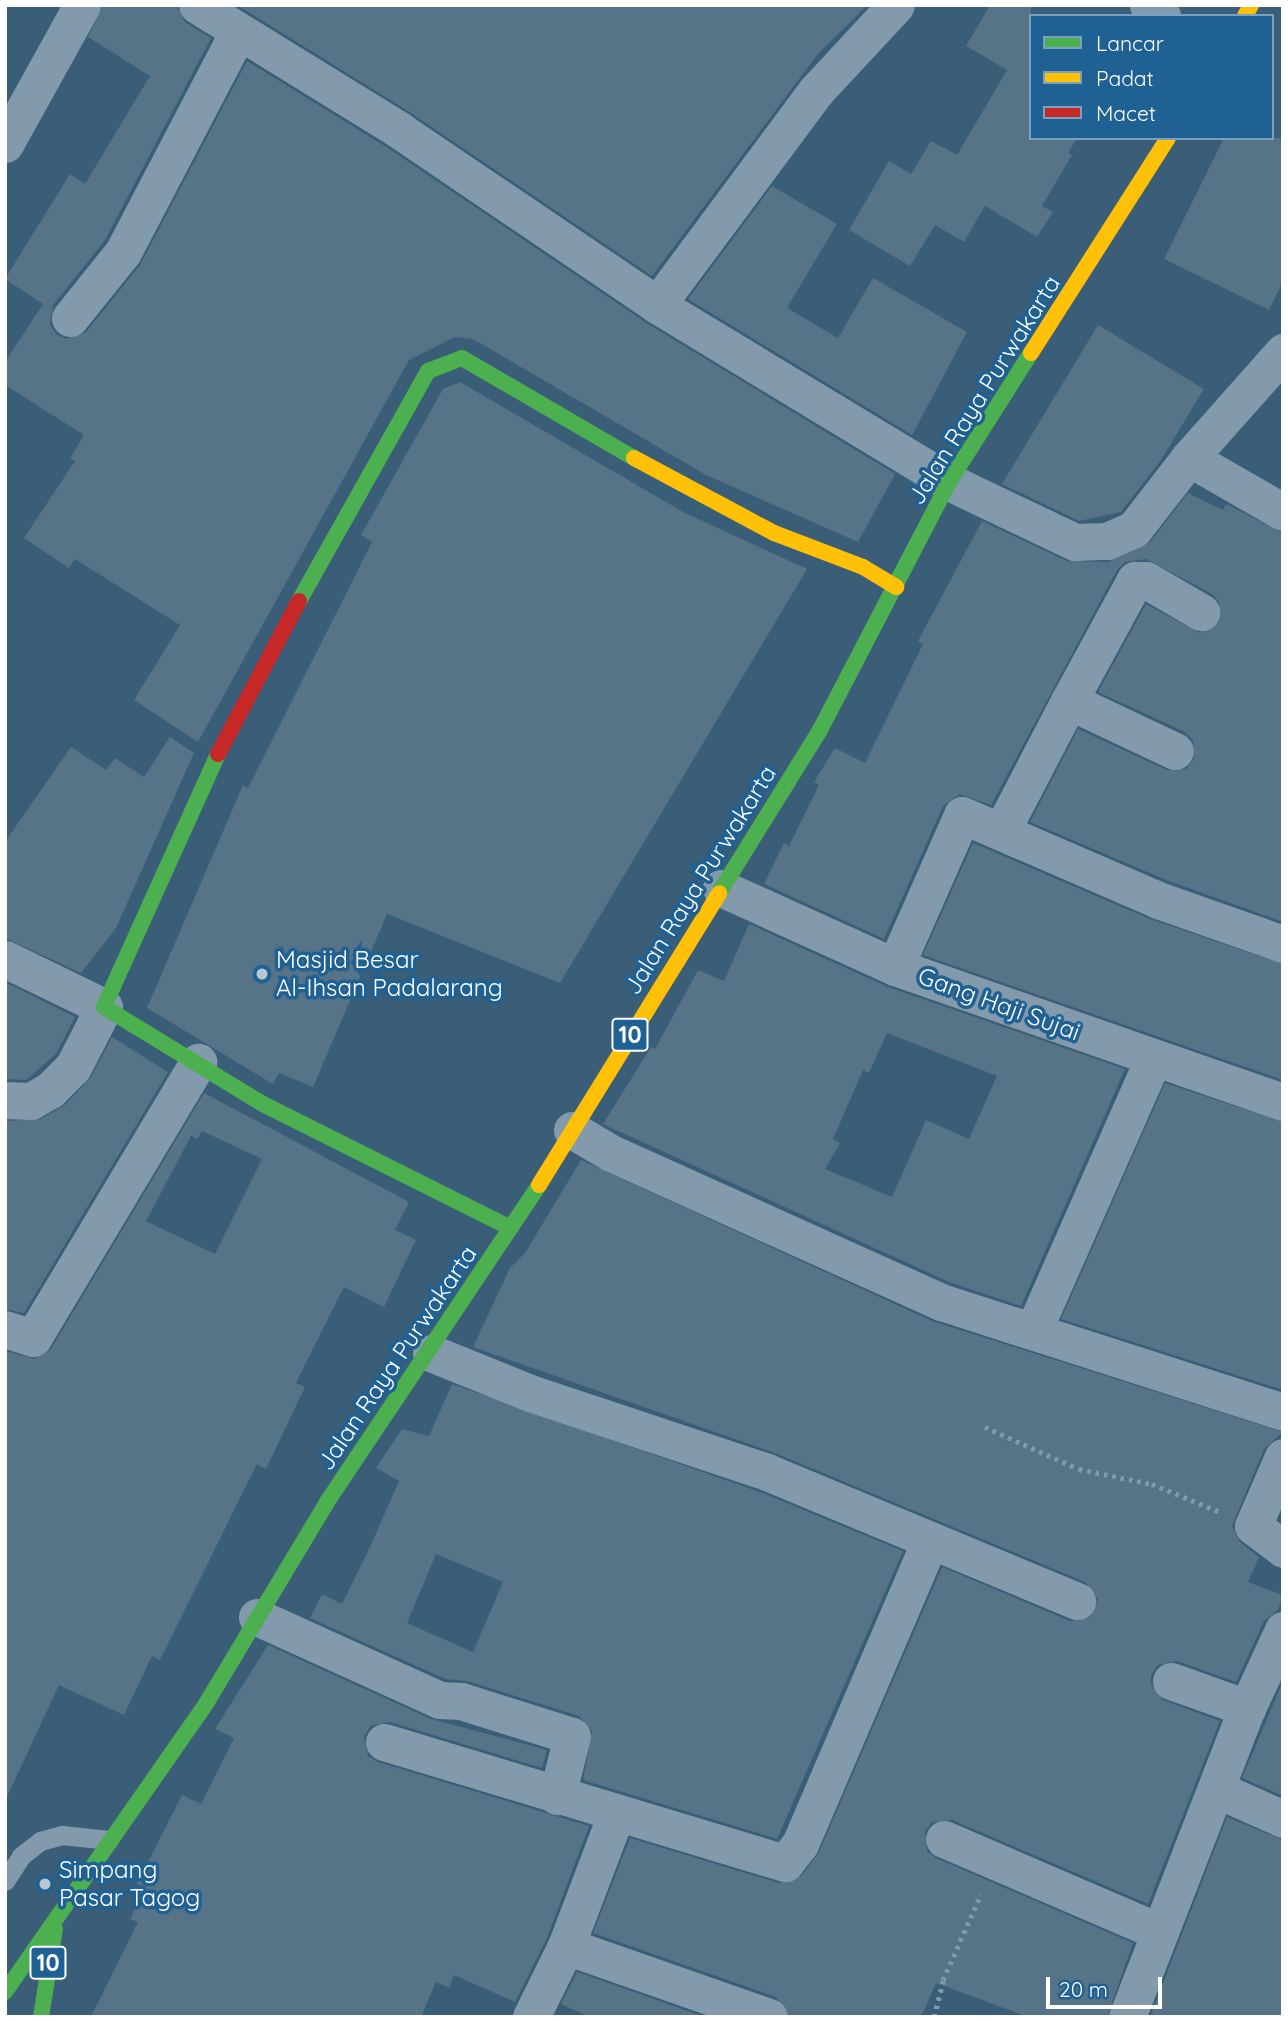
<!DOCTYPE html>
<style>
body{margin:0}
#map{position:relative;width:1288px;height:2022px;overflow:hidden;background:#3a5e78;font-family:Quicksand,sans-serif}
div>[style]{position:absolute}
[style*='--x']{left:calc(var(--x)*1px);top:calc(var(--y)*1px);width:calc(var(--w)*1px);rotate:calc(var(--a)*1deg)}
.building>*{inset:0;background:#567387}
.path>*{height:4.5px;margin-top:-2.25px;transform-origin:0;background:repeating-linear-gradient(90deg,#829aab 0 3.5px,transparent 0 8.5px)}
.lane>*{height:19px;margin:-9.5px;padding:0 9.5px;transform-origin:9.5px;border-radius:9.5px;background:#829aab}
.street>*{height:37px;margin:-18.5px;padding:0 18.5px;transform-origin:18.5px;border-radius:18.5px;background:#829aab}
.fast>*{height:16px;margin:-8px;padding:0 8px;transform-origin:8px;border-radius:8px;background:#4caf50}
.slow>*{height:16px;margin:-8px;padding:0 8px;transform-origin:8px;border-radius:8px;background:#ffc107}
.jam>*{height:16px;margin:-8px;padding:0 8px;transform-origin:8px;border-radius:8px;background:#c62828}
.dots>*{width:19px;height:19px;translate:-50% -50%;box-sizing:border-box;border:4px solid #1f6193;border-radius:50%}
span{translate:-50% -50%;white-space:nowrap;text-align:center;line-height:1.15;-webkit-text-stroke:7px #1f6193;paint-order:stroke}
.shield-label span{padding:2px 5px;background:#1f6193;border:2px solid;border-radius:5px;-webkit-text-stroke-width:0}
.shield-label{font-size:23px;color:#fff;font-weight:700}
.street-label{font-size:24px;color:#fff}
.poi-label{font-size:24px;color:#fff}
.left{translate:0 -50%;text-align:left}
.frame{position:absolute;inset:0;border:7px solid #fff;pointer-events:none}
.legend{position:absolute;left:1029px;top:14px;width:245px;height:126px;box-sizing:border-box;background:#1f6193;border:2px solid #79a0be;margin:0;padding:9px 12px;list-style:none;font-size:21px;color:#fff}
.legend li{display:flex;align-items:center;gap:14px;height:35px}
.legend b{width:35px;border:2px solid #79a0be}
.scale{position:absolute;left:1046px;top:1977px;width:116px;height:32px;box-sizing:border-box;border:4px solid #fff;border-top:0;padding-left:9px;font-size:21px;line-height:24px;white-space:nowrap;color:#fff;-webkit-text-stroke:5px #1f6193;paint-order:stroke}
</style>
<div id="map">
<div class="building">
<div style="clip-path:polygon(103px 5px,176px 5px,185px 22px,211px 38px,105px 240px,53px 305px,50px 325px,57px 335px,67px 339px,86px 332px,140px 265px,247px 61px,388px 148px,645px 322px,895px 474px,858px 542px,706px 475px,473px 339px,455px 337px,409px 360px,198px 742px,134px 700px,180px 625px,75px 559px,69px 568px,24px 538px,75px 461px,70px 458px,84px 435px,5px 385px,5px 362px,43px 304px,5px 279px,70px 174px,85px 184px,150px 76px,88px 37px)"></div>
<div style="clip-path:polygon(237px 5px,867px 5px,817px 55px,652px 276px,411px 113px)"></div>
<div style="clip-path:polygon(990px 5px,1031px 5px,1031px 138px,1077px 138px,1068px 153px,1072px 155px,1042px 206px,1053px 212px,1037px 237px,985px 206px,964px 242px,935px 225px,910px 266px,849px 230px,889px 161px,911px 174px,931px 141px,957px 155px,1007px 70px,966px 46px)"></div>
<div style="clip-path:polygon(1224px 138px,1283px 138px,1283px 281px,1269px 310px,1164px 259px)"></div>
<div style="clip-path:polygon(772px 186px,837px 224px,787px 308px,838px 338px,873px 278px,967px 332px,912px 435px,688px 299px)"></div>
<div style="clip-path:polygon(1098px 325px,1204px 389px,1161px 460px,1121px 512px,1079px 521px,1002px 484px)"></div>
<div style="clip-path:polygon(460px 382px,685px 513px,807px 569px,560px 983px,387px 914px,313px 1087px,279px 1073px,273px 1084px,147px 1008px,243px 785px,248px 788px,372px 542px,361px 535px,443px 389px)"></div>
<div style="clip-path:polygon(1188px 493px,1223px 510px,1226px 504px,1283px 533px,1283px 922px,1166px 880px,1030px 822px,1078px 729px,1167px 770px,1186px 769px,1194px 759px,1193px 740px,1185px 732px,1098px 692px,1146px 604px,1200px 633px,1219px 622px,1219px 602px,1212px 594px,1146px 559px,1125px 562px,1117px 570px,991px 805px,960px 794px,943px 806px,884px 939px,764px 884px,784px 843px,789px 846px,819px 785px,814px 782px,835px 748px,865px 763px,923px 644px,918px 641px,982px 521px,1067px 561px,1108px 562px,1150px 542px)"></div>
<div style="clip-path:polygon(170px 737px,194px 753px,116px 928px,81px 973px,5px 938px,5px 842px,71px 747px,106px 770px,115px 758px,144px 777px)"></div>
<div style="clip-path:polygon(973px 843px,1150px 919px,1283px 964px,1283px 1080px,923px 955px)"></div>
<div style="clip-path:polygon(evenodd,749px 924px,888px 987px,1125px 1069px,1021px 1306px,949px 1282px,603px 1124px,651px 1047px,655px 1049px,698px 970px,724px 981px,749px 924px,887px 1033px,997px 1076px,969px 1139px,926px 1120px,892px 1197px,825px 1169px,840px 1143px,833px 1139px,863px 1070px,869px 1073px,887px 1033px)"></div>
<div style="clip-path:polygon(5px 982px,75px 1017px,56px 1054px,26px 1080px,5px 1079px)"></div>
<div style="clip-path:polygon(112px 1037px,168px 1072px,24px 1313px,5px 1309px,5px 1121px,41px 1119px,65px 1105px,91px 1077px)"></div>
<div style="clip-path:polygon(1165px 1083px,1283px 1122px,1283px 1390px,1061px 1319px)"></div>
<div style="clip-path:polygon(evenodd,204px 1093px,409px 1202px,395px 1230px,416px 1240px,384px 1307px,344px 1287px,296px 1383px,305px 1387px,266px 1469px,257px 1464px,160px 1660px,152px 1656px,124px 1715px,59px 1685px,5px 1801px,5px 1351px,35px 1359px,51px 1349px,204px 1093px,202px 1131px,262px 1159px,215px 1254px,146px 1221px,191px 1136px,197px 1139px,202px 1131px)"></div>
<div style="clip-path:polygon(581px 1160px,932px 1321px,1283px 1432px,1264px 1449px,1232px 1526px,1240px 1542px,1259px 1557px,1248px 1582px,1283px 1595px,1278px 1610px,1264px 1621px,1236px 1682px,1177px 1661px,1158px 1665px,1151px 1675px,1151px 1685px,1163px 1700px,1220px 1721px,1148px 1904px,952px 1820px,932px 1822px,925px 1831px,927px 1851px,936px 1858px,1133px 1943px,1107px 2017px,1028px 2017px,936px 1983px,921px 2017px,789px 2017px,776px 1997px,593px 1933px,630px 1838px,779px 1883px,801px 1876px,819px 1852px,942px 1567px,1070px 1621px,1090px 1617px,1098px 1599px,1085px 1582px,775px 1453px,473px 1347px,510px 1268px,525px 1253px)"></div>
<div style="clip-path:polygon(evenodd,452px 1384px,760px 1492px,903px 1551px,777px 1839px,583px 1780px,592px 1731px,579px 1716px,467px 1681px,445px 1679px,310px 1618px,322px 1594px,342px 1604px,370px 1547px,399px 1481px,376px 1468px,402px 1429px,429px 1436px,452px 1384px,436px 1554px,503px 1582px,473px 1652px,407px 1623px,436px 1554px)"></div>
<div style="clip-path:polygon(268px 1645px,431px 1719px,547px 1750px,542px 1768px,390px 1722px,370px 1726px,364px 1737px,368px 1756px,378px 1762px,589px 1826px,547px 1938px,515px 2002px,454px 1975px,449px 1988px,436px 1982px,421px 2017px,91px 2017px,138px 1922px,130px 1919px,146px 1888px,137px 1884px,182px 1795px,201px 1804px,234px 1738px,215px 1729px)"></div>
<div style="clip-path:polygon(1283px 1681px,1283px 1796px,1242px 1778px)"></div>
<div style="clip-path:polygon(1227px 1817px,1283px 1840px,1283px 2017px,1150px 2017px)"></div>
<div style="clip-path:polygon(577px 1972px,705px 2017px,590px 2017px,561px 2004px)"></div>
</div>
<div class="path">
<div style="--x:985;--y:1427;--w:103;--a:24.1"></div>
<div style="--x:1079;--y:1469;--w:75;--a:11.6"></div>
<div style="--x:1152;--y:1484;--w:74;--a:22.4"></div>
<div style="--x:934;--y:2017;--w:38;--a:-76"></div>
<div style="--x:943;--y:1980;--w:94;--a:-66.2"></div>
</div>
<div class="lane">
<div style="--x:5;--y:1881;--w:30;--a:-57"></div>
<div style="--x:21;--y:1856;--w:24;--a:-38"></div>
<div style="--x:40;--y:1841;--w:23;--a:-15"></div>
<div style="--x:62;--y:1835;--w:47;--a:6.1"></div>
</div>
<div class="street">
<div style="--x:197;--y:5;--w:238;--a:31.7"></div>
<div style="--x:399;--y:130;--w:312;--a:34.1"></div>
<div style="--x:657;--y:305;--w:341;--a:31.2"></div>
<div style="--x:949;--y:482;--w:140;--a:25.5"></div>
<div style="--x:1075;--y:542;--w:32;--a:-2"></div>
<div style="--x:1107;--y:541;--w:30;--a:-24"></div>
<div style="--x:1134;--y:529;--w:90;--a:-52.2"></div>
<div style="--x:1189;--y:458;--w:142;--a:-48.4"></div>
<div style="--x:1148;--y:5;--w:18;--a:38"></div>
<div style="--x:5;--y:144;--w:159;--a:-61"></div>
<div style="--x:657;--y:305;--w:267;--a:-53.4"></div>
<div style="--x:816;--y:91;--w:117;--a:-47.1"></div>
<div style="--x:70;--y:318;--w:85;--a:-51.2"></div>
<div style="--x:123;--y:252;--w:248;--a:-62.4"></div>
<div style="--x:1189;--y:458;--w:108;--a:29.9"></div>
<div style="--x:1069;--y:701;--w:138;--a:-61.4"></div>
<div style="--x:1135;--y:580;--w:11;--a:0"></div>
<div style="--x:1146;--y:580;--w:64;--a:30.2"></div>
<div style="--x:1003;--y:828;--w:143;--a:-62.5"></div>
<div style="--x:1069;--y:701;--w:117;--a:25.3"></div>
<div style="--x:721;--y:888;--w:191;--a:24.4"></div>
<div style="--x:895;--y:967;--w:411;--a:19.2"></div>
<div style="--x:5;--y:959;--w:110;--a:25.9"></div>
<div style="--x:104;--y:1007;--w:68;--a:117.3"></div>
<div style="--x:73;--y:1067;--w:33;--a:135"></div>
<div style="--x:50;--y:1090;--w:22;--a:150"></div>
<div style="--x:31;--y:1101;--w:26;--a:-178"></div>
<div style="--x:895;--y:967;--w:166;--a:-66.2"></div>
<div style="--x:962;--y:815;--w:214;--a:23.4"></div>
<div style="--x:1158;--y:900;--w:133;--a:19.4"></div>
<div style="--x:572;--y:1130;--w:45;--a:30.5"></div>
<div style="--x:611;--y:1153;--w:362;--a:24.3"></div>
<div style="--x:941;--y:1302;--w:359;--a:17.8"></div>
<div style="--x:5;--y:1329;--w:29;--a:18"></div>
<div style="--x:33;--y:1338;--w:322;--a:-59.1"></div>
<div style="--x:1034;--y:1329;--w:293;--a:-66.2"></div>
<div style="--x:431;--y:1353;--w:107;--a:22"></div>
<div style="--x:530;--y:1393;--w:250;--a:18.4"></div>
<div style="--x:767;--y:1472;--w:336;--a:22.6"></div>
<div style="--x:1283;--y:1457;--w:75;--a:113.5"></div>
<div style="--x:1253;--y:1526;--w:38;--a:37"></div>
<div style="--x:257;--y:1617;--w:201;--a:24.4"></div>
<div style="--x:440;--y:1700;--w:21;--a:3"></div>
<div style="--x:461;--y:1701;--w:116;--a:17.5"></div>
<div style="--x:572;--y:1736;--w:62;--a:104"></div>
<div style="--x:1171;--y:1681;--w:81;--a:19.6"></div>
<div style="--x:1247;--y:1708;--w:86;--a:-65.2"></div>
<div style="--x:384;--y:1742;--w:419;--a:16.8"></div>
<div style="--x:785;--y:1863;--w:24;--a:-52"></div>
<div style="--x:800;--y:1844;--w:330;--a:-66.8"></div>
<div style="--x:1216;--y:1789;--w:73;--a:24.1"></div>
<div style="--x:944;--y:1839;--w:235;--a:23.3"></div>
<div style="--x:566;--y:1946;--w:215;--a:19.3"></div>
<div style="--x:531;--y:2017;--w:79;--a:-63.8"></div>
<div style="--x:566;--y:1946;--w:143;--a:-69.2"></div>
<div style="--x:1127;--y:2017;--w:331;--a:-68.8"></div>
</div>
<div class="fast">
<div style="--x:299;--y:601;--w:264;--a:-60.7"></div>
<div style="--x:428;--y:371;--w:36;--a:-21"></div>
<div style="--x:462;--y:358;--w:199;--a:30.2"></div>
<div style="--x:218;--y:754;--w:277;--a:114.3"></div>
<div style="--x:104;--y:1007;--w:186;--a:31.4"></div>
<div style="--x:263;--y:1104;--w:277;--a:26.6"></div>
<div style="--x:719;--y:893;--w:192;--a:-58.2"></div>
<div style="--x:820;--y:730;--w:280;--a:-62.5"></div>
<div style="--x:949;--y:482;--w:153;--a:-57.6"></div>
<div style="--x:5;--y:1992;--w:353;--a:-55.1"></div>
<div style="--x:207;--y:1702;--w:233;--a:-59"></div>
<div style="--x:327;--y:1502;--w:381;--a:-56.2"></div>
<div style="--x:41;--y:2017;--w:89;--a:-81"></div>
</div>
<div class="slow">
<div style="--x:1245;--y:16;--w:13;--a:-61"></div>
<div style="--x:1031;--y:353;--w:255;--a:-57.5"></div>
<div style="--x:634;--y:458;--w:159;--a:28.2"></div>
<div style="--x:774;--y:533;--w:95;--a:20.9"></div>
<div style="--x:863;--y:567;--w:39;--a:31"></div>
<div style="--x:539;--y:1185;--w:343;--a:-58.3"></div>
</div>
<div class="jam">
<div style="--x:218;--y:754;--w:173;--a:-62.1"></div>
</div>
<div class="dots">
<div style="left:262px;top:974px;background:#bac7d0"></div>
<div style="left:45px;top:1884px;background:#bac7d0"></div>
</div>
<div class="shield-label">
<span style="left:630px;top:1035px">10</span>
<span style="left:48px;top:1963px">10</span>
</div>
<div class="street-label">
<span style="left:984px;top:390px;rotate:-58deg">Jalan Raya Purwakarta</span>
<span style="left:700px;top:880px;rotate:-58deg">Jalan Raya Purwakarta</span>
<span style="left:999px;top:1004px;rotate:20deg">Gang Haji Sujai</span>
<span style="left:397px;top:1358px;rotate:-56deg">Jalan Raya Purwakarta</span>
</div>
<div class="poi-label">
<span class="left" style="left:276px;top:974px">Masjid Besar<br>Al-Ihsan Padalarang</span>
<span class="left" style="left:59px;top:1884px">Simpang<br>Pasar Tagog</span>
</div>
<div class="frame"></div>
<ul class="legend">
<li><b style="height:9px;background:#4caf50"></b>Lancar</li>
<li><b style="height:9px;background:#ffc107"></b>Padat</li>
<li><b style="height:9px;background:#c62828"></b>Macet</li>
</ul>
<div class="scale">20 m</div>
</div>
